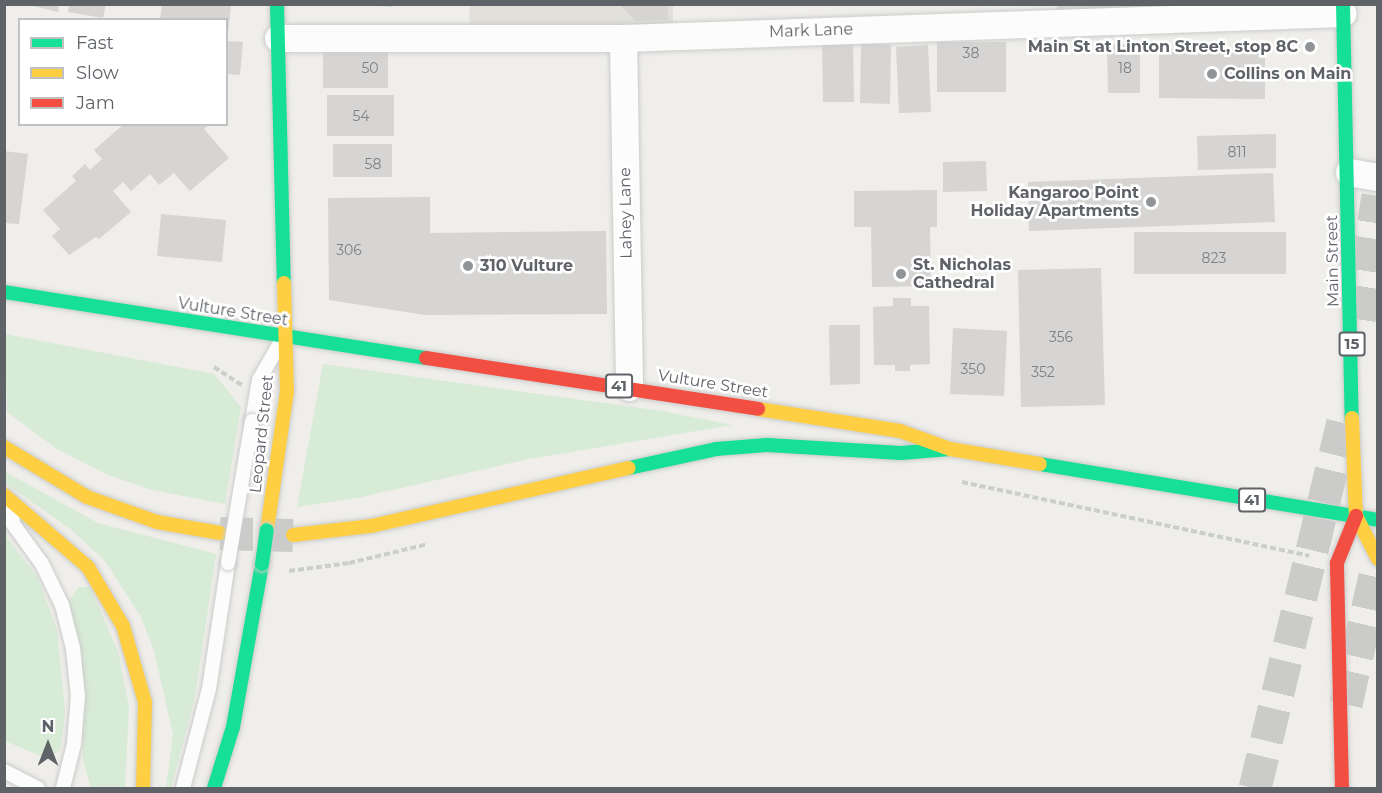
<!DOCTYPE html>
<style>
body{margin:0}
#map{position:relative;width:1382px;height:793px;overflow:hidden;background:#efeeea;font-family:Montserrat,sans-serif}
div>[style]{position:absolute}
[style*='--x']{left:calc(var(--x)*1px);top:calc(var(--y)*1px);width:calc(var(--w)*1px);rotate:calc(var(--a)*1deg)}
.education>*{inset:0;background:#e2e0da}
.green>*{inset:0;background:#d8ebd6}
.building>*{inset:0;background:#d6d5d3}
.highway-tunnel>*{height:33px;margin-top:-16.5px;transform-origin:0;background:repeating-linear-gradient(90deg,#cbcbca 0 33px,transparent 0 49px)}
.path>*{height:4px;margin-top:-2px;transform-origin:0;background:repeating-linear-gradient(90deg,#cacfcc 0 6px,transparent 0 9px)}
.roads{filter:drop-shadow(0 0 2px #cbcccc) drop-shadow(0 0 2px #cbcccc)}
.lane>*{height:14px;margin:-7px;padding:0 7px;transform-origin:7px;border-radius:7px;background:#fdfcfc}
.street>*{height:27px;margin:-13.5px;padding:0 13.5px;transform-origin:13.5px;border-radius:13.5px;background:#fdfcfc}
.fast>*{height:14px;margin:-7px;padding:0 7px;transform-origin:7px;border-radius:7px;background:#16e098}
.slow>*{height:14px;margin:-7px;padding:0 7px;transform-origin:7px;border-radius:7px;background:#ffcf43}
.jam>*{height:14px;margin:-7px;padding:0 7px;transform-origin:7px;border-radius:7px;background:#f24e42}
.bridges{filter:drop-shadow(0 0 2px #cbcccc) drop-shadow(0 0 2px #cbcccc)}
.lane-bridge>*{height:14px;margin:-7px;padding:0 7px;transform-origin:7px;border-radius:7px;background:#fdfcfc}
.fast-bridge>*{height:14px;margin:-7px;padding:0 7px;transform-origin:7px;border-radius:7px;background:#16e098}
.dots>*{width:16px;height:16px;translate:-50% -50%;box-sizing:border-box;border:3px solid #fff;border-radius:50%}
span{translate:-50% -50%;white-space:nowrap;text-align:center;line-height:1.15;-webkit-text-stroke:5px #fff;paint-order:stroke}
.number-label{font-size:14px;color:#7e8184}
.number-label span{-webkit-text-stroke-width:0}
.shield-label span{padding:2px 4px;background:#fff;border:2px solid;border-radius:4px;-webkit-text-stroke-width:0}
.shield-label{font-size:15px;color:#5f6368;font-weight:700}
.street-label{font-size:16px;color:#5f6368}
.poi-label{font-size:16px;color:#5f6368;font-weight:700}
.right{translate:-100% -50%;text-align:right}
.left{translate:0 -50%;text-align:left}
.frame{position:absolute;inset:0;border:6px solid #5f6368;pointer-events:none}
.legend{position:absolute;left:18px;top:18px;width:210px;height:108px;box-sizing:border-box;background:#fff;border:2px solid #bfc1c3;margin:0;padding:8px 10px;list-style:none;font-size:18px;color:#5f6368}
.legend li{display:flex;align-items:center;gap:12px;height:30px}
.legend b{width:30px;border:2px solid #bfc1c3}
.north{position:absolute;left:18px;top:715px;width:60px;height:60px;-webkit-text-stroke:4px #fff;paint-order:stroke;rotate:0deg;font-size:16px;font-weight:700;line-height:24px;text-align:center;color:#5f6368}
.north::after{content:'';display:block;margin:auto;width:21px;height:27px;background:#5f6368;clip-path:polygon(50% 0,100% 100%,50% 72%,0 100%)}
</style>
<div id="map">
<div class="education">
<div style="clip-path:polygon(469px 5px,673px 5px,673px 26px,470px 25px)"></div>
</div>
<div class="green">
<div style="clip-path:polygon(5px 334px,214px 374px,241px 407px,225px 504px,152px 490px,108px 475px,57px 449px,7px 412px)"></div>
<div style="clip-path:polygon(323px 364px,662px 411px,732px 425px,529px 459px,357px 498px,297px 507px)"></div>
<div style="clip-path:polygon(4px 471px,98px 523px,216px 554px,195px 697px,171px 788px,166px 788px,173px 734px,154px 651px,141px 617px,105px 561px,69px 528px,5px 483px)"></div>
<div style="clip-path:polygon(4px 534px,38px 578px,57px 630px,65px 710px,61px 749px,48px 759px,5px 741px)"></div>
<div style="clip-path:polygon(79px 587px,90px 587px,118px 652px,129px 706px,125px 788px,91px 788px,83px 761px,82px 654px,67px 603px)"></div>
</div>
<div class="building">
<div style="clip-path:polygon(25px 4px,59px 4px,58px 12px)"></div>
<div style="clip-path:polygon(69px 4px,106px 4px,103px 18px,68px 12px)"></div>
<div style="clip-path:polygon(162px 4px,231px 4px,228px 34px,226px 20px,160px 20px)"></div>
<div style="clip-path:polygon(351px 4px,392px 4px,392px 7px)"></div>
<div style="clip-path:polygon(619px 4px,668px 4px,668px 20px,635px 21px)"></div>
<div style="clip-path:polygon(1057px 4px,1254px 4px,1057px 14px)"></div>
<div style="clip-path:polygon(226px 41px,243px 42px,240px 75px,226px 74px)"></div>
<div style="clip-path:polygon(822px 42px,853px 42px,854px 102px,823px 102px)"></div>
<div style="clip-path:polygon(937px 42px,1006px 42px,1006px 92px,937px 92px)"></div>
<div style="clip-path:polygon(861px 44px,891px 45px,890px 104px,860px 103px)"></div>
<div style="clip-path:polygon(1107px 44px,1140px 44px,1140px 93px,1108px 93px)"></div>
<div style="clip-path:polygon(928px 45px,931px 112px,899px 113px,896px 47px)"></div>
<div style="clip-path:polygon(323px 47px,388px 47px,388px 88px,323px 88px)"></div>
<div style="clip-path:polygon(1159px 49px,1265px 50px,1265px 99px,1159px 98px)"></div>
<div style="clip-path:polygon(327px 95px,394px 95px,394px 136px,327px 136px)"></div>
<div style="clip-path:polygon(124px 124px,210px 124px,204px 129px,229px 158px,190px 191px,174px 173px,159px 185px,150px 174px,131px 191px,123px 182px,113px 191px,131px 212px,99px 239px,96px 237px,69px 255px,52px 236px,60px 229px,43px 210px,76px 181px,72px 176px,85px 164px,90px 170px,102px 159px,94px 150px)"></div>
<div style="clip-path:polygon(1276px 134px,1276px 168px,1198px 170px,1197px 136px)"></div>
<div style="clip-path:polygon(333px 144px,392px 144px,392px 177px,333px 177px)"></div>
<div style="clip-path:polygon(4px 151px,28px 154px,19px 224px,4px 223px)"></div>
<div style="clip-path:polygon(986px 161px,987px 191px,943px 192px,943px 162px)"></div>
<div style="clip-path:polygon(1273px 173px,1275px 222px,1029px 231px,1028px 182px)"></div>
<div style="clip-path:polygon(937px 190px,937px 227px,930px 227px,931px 286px,872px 287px,871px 227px,854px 227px,854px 191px)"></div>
<div style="clip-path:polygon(430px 197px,430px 233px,606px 231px,607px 314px,425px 315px,329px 300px,328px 198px)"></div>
<div style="clip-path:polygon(161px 214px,226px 220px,222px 262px,157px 256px)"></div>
<div style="clip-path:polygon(1134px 232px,1286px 232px,1286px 274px,1134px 274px)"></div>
<div style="clip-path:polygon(1101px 268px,1105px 405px,1021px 407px,1018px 270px)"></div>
<div style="clip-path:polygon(893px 298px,911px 298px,911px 306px,929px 306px,930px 364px,910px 365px,910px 371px,895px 371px,895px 365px,874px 365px,873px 307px,893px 306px)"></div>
<div style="clip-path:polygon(829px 325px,860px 325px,860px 384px,830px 385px)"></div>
<div style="clip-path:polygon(953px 328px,1007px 331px,1004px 396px,950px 394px)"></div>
</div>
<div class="highway-tunnel">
<div style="--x:1359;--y:319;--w:125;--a:-81.3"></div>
<div style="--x:220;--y:533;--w:73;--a:1.6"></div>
<div style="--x:1346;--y:704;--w:146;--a:-77.3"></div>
<div style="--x:1255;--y:788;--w:382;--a:-76.5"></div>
</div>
<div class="path">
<div style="--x:214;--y:367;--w:33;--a:33"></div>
<div style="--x:962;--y:482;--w:355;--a:12"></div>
<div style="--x:289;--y:571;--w:61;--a:-7.6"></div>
<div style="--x:349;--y:563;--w:81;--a:-13.5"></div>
</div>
<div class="roads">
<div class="lane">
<div style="--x:252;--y:421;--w:42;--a:-80.3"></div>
<div style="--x:259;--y:380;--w:40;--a:-60.3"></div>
<div style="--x:10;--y:504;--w:20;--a:81"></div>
<div style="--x:13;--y:524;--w:49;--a:54.1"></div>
<div style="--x:42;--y:564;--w:46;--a:64"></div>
<div style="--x:62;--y:605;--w:44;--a:75.7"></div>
<div style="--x:73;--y:648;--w:48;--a:84.1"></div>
<div style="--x:78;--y:696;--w:48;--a:94.8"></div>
<div style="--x:74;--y:744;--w:45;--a:104"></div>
<div style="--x:4;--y:771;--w:38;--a:27"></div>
<div style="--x:183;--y:788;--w:102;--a:-75.3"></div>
<div style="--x:209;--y:689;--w:127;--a:-81.4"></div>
</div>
<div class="street">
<div style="--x:278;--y:38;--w:345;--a:0"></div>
<div style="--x:623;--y:38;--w:720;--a:-1.99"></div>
<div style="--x:623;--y:38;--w:349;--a:89"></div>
<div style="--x:1349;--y:172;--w:29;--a:10"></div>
</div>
<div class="fast">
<div style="--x:277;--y:4;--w:279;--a:88.6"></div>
<div style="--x:1343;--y:4;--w:414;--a:88.8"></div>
<div style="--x:4;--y:292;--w:427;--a:8.9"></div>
<div style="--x:1040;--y:464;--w:343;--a:9.4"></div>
<div style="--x:629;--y:468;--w:89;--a:-12.3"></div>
<div style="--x:716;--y:449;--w:51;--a:-4.5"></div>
<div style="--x:767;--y:445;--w:134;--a:3.4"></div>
<div style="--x:901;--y:453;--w:49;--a:-4.7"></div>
<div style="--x:214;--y:788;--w:64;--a:-72.7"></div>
<div style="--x:233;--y:727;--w:166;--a:-79.9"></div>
</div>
<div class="slow">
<div style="--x:758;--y:409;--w:144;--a:8.8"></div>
<div style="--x:900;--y:431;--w:53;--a:19.8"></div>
<div style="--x:950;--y:449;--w:91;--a:9.5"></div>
<div style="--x:1352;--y:418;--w:98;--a:87.7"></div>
<div style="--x:1356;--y:516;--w:48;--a:62.9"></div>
<div style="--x:4;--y:447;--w:97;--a:31.1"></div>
<div style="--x:87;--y:497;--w:74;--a:19.7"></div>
<div style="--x:157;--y:522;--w:64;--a:9.9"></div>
<div style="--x:4;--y:495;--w:111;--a:40.6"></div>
<div style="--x:88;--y:567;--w:69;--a:59.3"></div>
<div style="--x:123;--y:626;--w:79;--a:73.9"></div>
<div style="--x:145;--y:702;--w:86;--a:91.3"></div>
<div style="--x:267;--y:530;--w:139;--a:-81.8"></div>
<div style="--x:287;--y:392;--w:109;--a:-91.6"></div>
<div style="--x:293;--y:535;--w:79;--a:-6.6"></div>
<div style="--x:371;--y:526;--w:264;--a:-12.7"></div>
</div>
<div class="jam">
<div style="--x:426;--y:358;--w:336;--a:8.7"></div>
<div style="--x:1342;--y:788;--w:225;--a:-91.3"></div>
<div style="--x:1337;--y:563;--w:51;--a:-68"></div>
</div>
</div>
<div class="bridges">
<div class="lane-bridge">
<div style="--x:228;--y:563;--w:144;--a:-80.4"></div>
</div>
<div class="fast-bridge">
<div style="--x:262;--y:564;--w:34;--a:-82"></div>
</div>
</div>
<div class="dots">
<div style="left:1310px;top:47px;background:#919496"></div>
<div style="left:1212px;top:74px;background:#919496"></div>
<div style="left:1151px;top:202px;background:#919496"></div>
<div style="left:468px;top:266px;background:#919496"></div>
<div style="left:901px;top:274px;background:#919496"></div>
</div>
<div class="number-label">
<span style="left:971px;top:53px">38</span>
<span style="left:370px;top:68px">50</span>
<span style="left:1125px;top:68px">18</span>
<span style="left:361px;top:116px">54</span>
<span style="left:1237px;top:152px">811</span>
<span style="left:373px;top:164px">58</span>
<span style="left:349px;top:250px">306</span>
<span style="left:1214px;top:258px">823</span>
<span style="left:1061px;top:337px">356</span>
<span style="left:973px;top:369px">350</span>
<span style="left:1043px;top:372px">352</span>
</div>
<div class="shield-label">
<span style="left:1352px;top:344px">15</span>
<span style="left:619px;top:386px">41</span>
<span style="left:1252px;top:500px">41</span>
</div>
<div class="street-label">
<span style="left:811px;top:31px;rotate:-2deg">Mark Lane</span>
<span style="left:626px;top:213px;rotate:-91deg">Lahey Lane</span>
<span style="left:1333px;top:261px;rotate:-91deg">Main Street</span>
<span style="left:233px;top:312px;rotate:9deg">Vulture Street</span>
<span style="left:713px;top:384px;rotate:9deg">Vulture Street</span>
<span style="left:262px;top:434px;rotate:-84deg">Leopard Street</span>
</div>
<div class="poi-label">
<span class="right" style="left:1298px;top:47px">Main St at Linton Street, stop 8C</span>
<span class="left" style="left:1224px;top:74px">Collins on Main</span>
<span class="right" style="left:1139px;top:202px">Kangaroo Point<br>Holiday Apartments</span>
<span class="left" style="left:913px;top:274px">St. Nicholas<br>Cathedral</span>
<span class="left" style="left:480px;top:266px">310 Vulture</span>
</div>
<div class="frame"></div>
<ul class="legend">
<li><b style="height:8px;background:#16e098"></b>Fast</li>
<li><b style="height:8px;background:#ffcf43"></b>Slow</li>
<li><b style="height:8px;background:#f24e42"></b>Jam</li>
</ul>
<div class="north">N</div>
</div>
